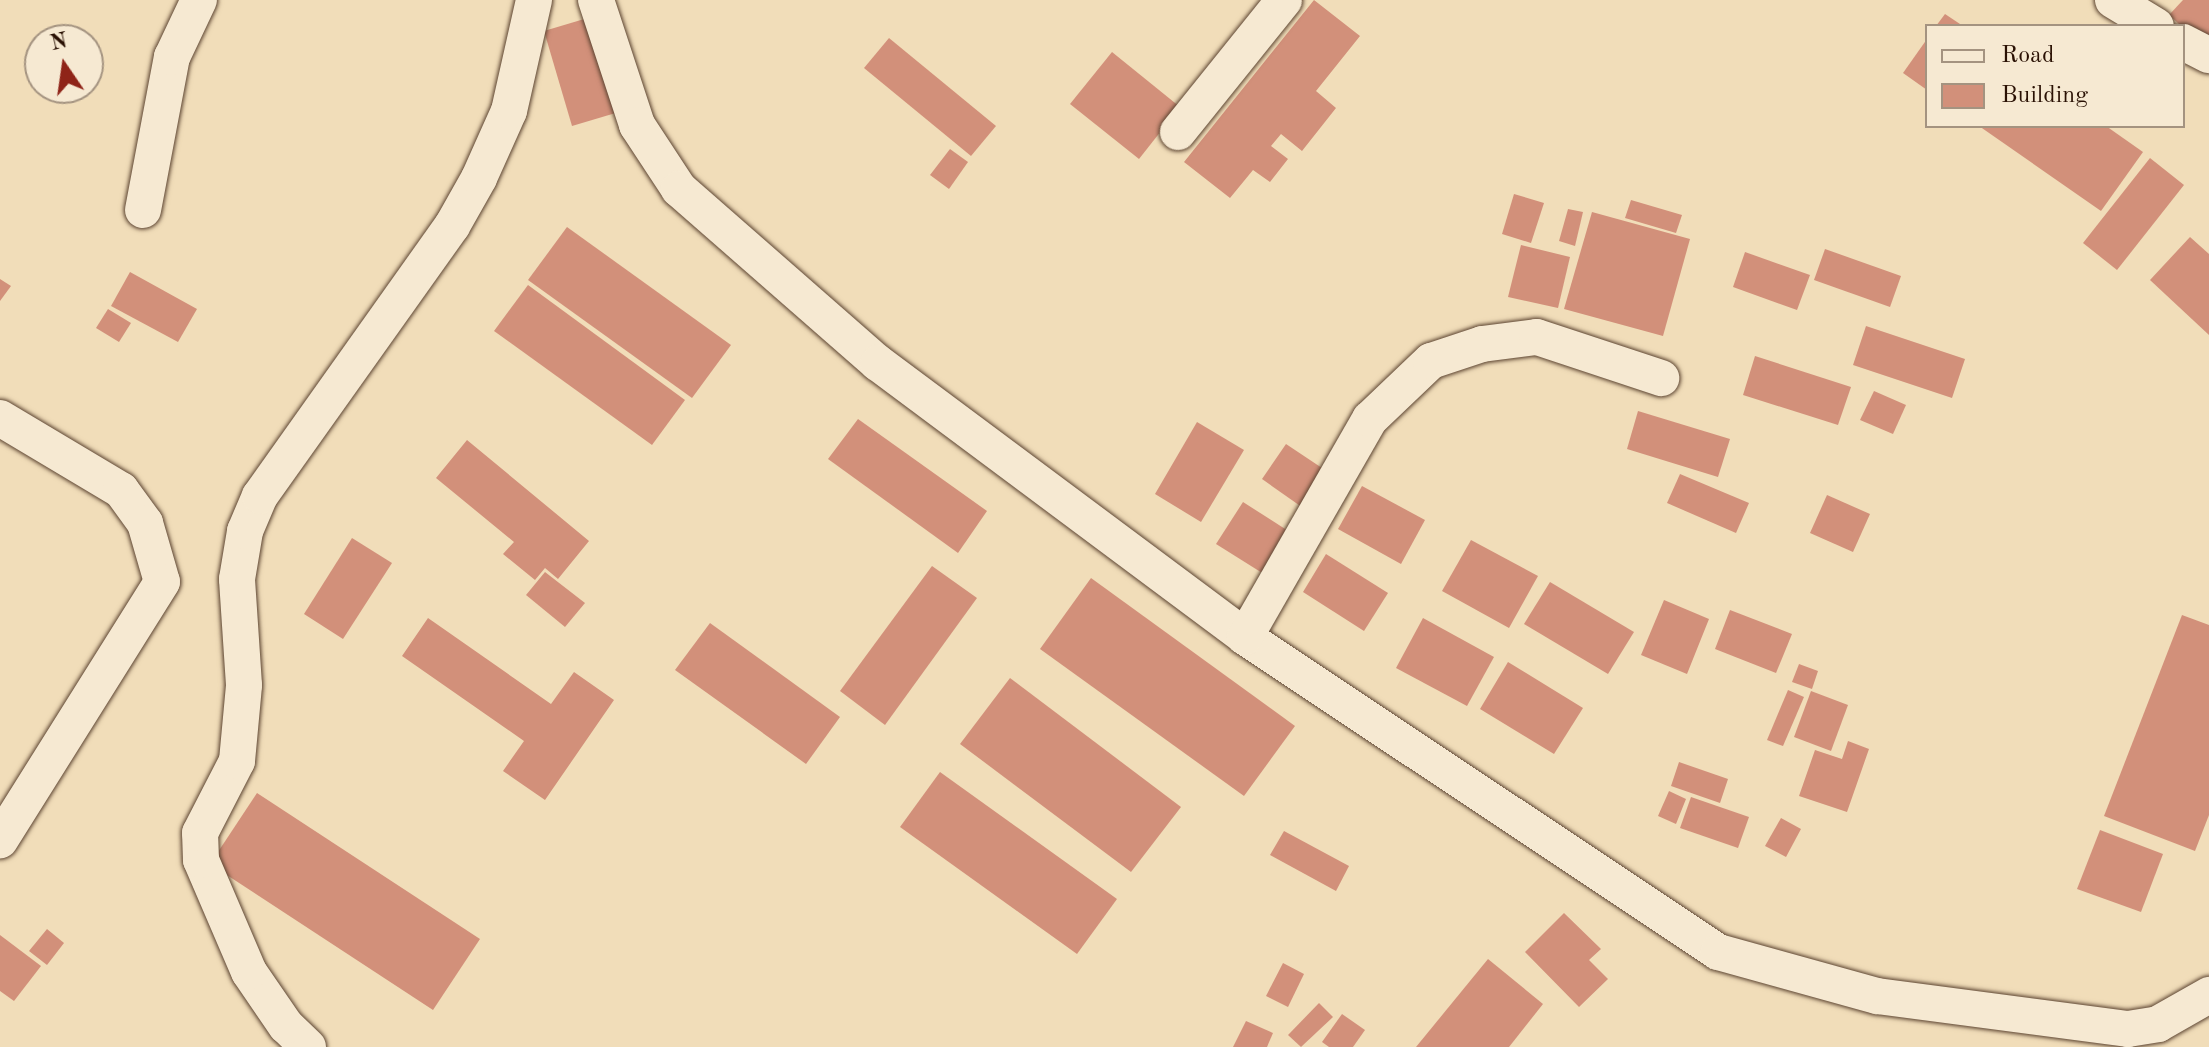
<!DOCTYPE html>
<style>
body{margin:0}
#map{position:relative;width:2209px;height:1047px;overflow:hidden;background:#f1ddb9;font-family:"Old Standard TT",serif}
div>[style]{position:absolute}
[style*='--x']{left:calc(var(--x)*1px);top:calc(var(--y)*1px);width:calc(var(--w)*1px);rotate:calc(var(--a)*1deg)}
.building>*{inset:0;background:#d2907a}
.roads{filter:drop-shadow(0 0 2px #5c4431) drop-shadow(0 0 2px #5c4431)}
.minor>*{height:36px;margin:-18px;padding:0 18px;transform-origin:18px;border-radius:18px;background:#f6e9d2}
span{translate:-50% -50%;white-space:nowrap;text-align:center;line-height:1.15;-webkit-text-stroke:7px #f6e9d2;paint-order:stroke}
.legend{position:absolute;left:1925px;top:24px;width:260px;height:104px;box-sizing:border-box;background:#f6e9d2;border:2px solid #a49380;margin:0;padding:10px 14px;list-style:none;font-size:24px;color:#2a1104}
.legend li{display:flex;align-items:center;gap:16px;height:40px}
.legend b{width:40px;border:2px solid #a49380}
.north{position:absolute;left:24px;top:24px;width:80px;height:80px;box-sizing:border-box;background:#f6e9d2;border:2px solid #a49380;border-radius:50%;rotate:347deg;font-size:22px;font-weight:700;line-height:32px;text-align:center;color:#2a1104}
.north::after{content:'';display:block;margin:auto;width:28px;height:36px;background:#8f2418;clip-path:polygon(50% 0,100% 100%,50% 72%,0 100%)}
</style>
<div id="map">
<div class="building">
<div style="clip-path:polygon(1314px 0,1360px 36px,1316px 91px,1336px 108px,1302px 151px,1281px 134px,1271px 146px,1288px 159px,1270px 182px,1253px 170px,1230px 198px,1184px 162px)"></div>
<div style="clip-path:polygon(2183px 0,2209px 0,2209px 51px,2169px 15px)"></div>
<div style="clip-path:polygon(1945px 14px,1963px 26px,1936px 26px)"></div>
<div style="clip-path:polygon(591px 17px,619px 112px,572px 126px,544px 31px)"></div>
<div style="clip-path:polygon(889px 38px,996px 126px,971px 156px,864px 68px)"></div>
<div style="clip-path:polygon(1927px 39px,1927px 90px,1903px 73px)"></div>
<div style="clip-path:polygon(1112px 52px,1180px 107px,1139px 159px,1070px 104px)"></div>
<div style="clip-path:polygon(1979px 126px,2106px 126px,2143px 152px,2101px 211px)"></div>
<div style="clip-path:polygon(950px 149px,968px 162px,949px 189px,930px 175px)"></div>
<div style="clip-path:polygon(2150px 158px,2184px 185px,2117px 270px,2083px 243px)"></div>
<div style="clip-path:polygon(1514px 194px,1544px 203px,1531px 243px,1502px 234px)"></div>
<div style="clip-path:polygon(1631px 200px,1682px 215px,1676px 233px,1625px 218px)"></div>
<div style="clip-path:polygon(1568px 209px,1583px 212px,1575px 246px,1559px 241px)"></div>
<div style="clip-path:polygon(1592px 212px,1690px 239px,1663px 336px,1564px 309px)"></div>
<div style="clip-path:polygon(567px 227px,731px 345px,692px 398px,528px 280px)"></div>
<div style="clip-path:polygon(2190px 237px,2209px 254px,2209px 335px,2150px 280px)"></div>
<div style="clip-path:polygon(1521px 245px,1570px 257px,1558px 308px,1508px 297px)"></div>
<div style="clip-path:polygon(1825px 249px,1901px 276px,1890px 307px,1814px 280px)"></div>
<div style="clip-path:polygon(1745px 252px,1810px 275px,1797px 310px,1733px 287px)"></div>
<div style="clip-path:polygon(130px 272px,197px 309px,178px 342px,111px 306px)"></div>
<div style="clip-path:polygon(0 279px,11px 286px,0 301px)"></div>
<div style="clip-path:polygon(528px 285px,685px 400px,652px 445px,494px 331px)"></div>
<div style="clip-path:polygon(108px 309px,131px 323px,119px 342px,96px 328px)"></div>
<div style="clip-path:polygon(1866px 326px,1965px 359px,1952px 398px,1853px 365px)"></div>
<div style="clip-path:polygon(1755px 356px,1851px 387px,1838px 425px,1743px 395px)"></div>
<div style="clip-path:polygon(1874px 391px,1906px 405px,1893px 434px,1860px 420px)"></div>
<div style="clip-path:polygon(1638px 411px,1730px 439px,1718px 477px,1627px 449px)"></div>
<div style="clip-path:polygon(858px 419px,987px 511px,958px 553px,828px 459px)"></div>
<div style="clip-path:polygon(1197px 422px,1244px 450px,1201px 522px,1155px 494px)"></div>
<div style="clip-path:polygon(467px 440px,589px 541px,558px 579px,545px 568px,535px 580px,503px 554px,514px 542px,436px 478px)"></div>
<div style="clip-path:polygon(1286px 444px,1331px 474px,1306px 510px,1262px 479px)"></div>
<div style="clip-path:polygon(1680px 474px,1749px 503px,1736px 533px,1667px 503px)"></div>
<div style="clip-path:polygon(1362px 486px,1425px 520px,1401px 564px,1338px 529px)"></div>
<div style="clip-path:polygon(1827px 495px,1870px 514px,1853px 552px,1810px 533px)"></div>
<div style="clip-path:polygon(1243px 502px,1293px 534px,1267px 576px,1216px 544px)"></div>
<div style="clip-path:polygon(352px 538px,392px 563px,343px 639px,304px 614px)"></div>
<div style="clip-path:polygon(1471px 540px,1538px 576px,1509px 628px,1442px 591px)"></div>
<div style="clip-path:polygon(1326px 554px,1388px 593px,1364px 631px,1303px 592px)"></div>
<div style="clip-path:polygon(932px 566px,977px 598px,885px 725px,840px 691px)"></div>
<div style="clip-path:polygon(545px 572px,585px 603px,565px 627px,526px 595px)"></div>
<div style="clip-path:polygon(1091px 578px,1295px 726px,1244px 796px,1040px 649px)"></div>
<div style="clip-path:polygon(1550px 582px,1634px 632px,1608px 674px,1524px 624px)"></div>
<div style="clip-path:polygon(1664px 600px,1709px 619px,1687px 674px,1641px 655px)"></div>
<div style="clip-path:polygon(1730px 610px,1792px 634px,1776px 673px,1715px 649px)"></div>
<div style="clip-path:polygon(2182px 615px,2209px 625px,2209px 815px,2195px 851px,2104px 816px)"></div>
<div style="clip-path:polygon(428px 618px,551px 704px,574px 672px,614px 700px,545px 800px,503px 771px,524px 741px,402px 656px)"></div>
<div style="clip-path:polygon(1423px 618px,1494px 657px,1467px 706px,1396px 668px)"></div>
<div style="clip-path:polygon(710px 623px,840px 717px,806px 764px,675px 670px)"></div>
<div style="clip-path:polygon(1508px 662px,1583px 708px,1554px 754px,1480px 709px)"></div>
<div style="clip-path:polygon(1799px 664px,1818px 671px,1812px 689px,1792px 682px)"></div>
<div style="clip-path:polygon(1010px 678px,1181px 807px,1131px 872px,960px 744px)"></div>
<div style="clip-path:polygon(1788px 690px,1804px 697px,1783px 746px,1767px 740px)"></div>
<div style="clip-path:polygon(1811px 691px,1848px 705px,1831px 751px,1794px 737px)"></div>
<div style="clip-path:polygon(1848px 741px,1869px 749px,1847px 812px,1799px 796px,1815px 750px,1842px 759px)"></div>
<div style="clip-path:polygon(1679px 762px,1728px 779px,1720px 803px,1671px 786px)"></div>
<div style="clip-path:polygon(940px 772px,1117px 899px,1077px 954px,900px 827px)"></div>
<div style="clip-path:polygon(1669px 791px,1686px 799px,1676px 824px,1658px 816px)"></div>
<div style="clip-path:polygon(257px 793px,480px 939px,433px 1010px,210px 864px)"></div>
<div style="clip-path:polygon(1691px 797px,1749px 817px,1738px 848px,1680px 828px)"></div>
<div style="clip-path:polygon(1781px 818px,1801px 829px,1786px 857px,1765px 846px)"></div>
<div style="clip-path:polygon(2100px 830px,2163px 854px,2141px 912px,2077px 889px)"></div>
<div style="clip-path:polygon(1284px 831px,1349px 866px,1336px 891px,1270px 855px)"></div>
<div style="clip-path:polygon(1564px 913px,1601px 949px,1589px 960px,1608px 979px,1579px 1007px,1525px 952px)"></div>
<div style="clip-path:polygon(47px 929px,64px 943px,47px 965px,29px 951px)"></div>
<div style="clip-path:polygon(0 935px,41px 966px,14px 1001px,0 991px)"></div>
<div style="clip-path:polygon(1488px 959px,1543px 1004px,1509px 1047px,1416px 1047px)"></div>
<div style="clip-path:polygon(1283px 963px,1304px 974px,1288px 1007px,1266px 996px)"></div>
<div style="clip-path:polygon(1319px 1003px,1333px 1017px,1301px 1047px,1288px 1035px)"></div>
<div style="clip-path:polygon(1342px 1014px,1365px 1030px,1353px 1047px,1329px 1047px,1322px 1042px)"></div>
<div style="clip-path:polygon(1246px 1021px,1273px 1033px,1267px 1047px,1233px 1047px)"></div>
</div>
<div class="roads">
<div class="minor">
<div style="--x:596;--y:0;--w:132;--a:71.8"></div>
<div style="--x:637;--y:125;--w:77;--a:56.7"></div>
<div style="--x:679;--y:189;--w:264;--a:41.2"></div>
<div style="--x:878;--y:363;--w:458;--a:36.7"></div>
<div style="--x:1245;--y:637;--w:568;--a:33.66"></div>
<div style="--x:1718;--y:952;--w:165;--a:15.5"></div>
<div style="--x:1877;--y:996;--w:253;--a:7.5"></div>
<div style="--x:2128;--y:1029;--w:30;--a:-9"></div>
<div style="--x:2158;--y:1024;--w:59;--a:-29.6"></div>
<div style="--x:2113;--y:0;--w:50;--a:31.2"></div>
<div style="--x:2183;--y:42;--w:29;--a:27"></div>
<div style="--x:1178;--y:132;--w:169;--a:-51.2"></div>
<div style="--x:143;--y:210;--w:156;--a:-79.3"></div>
<div style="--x:172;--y:57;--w:63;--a:-64.7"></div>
<div style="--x:0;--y:418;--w:141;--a:30.8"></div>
<div style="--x:121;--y:490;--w:41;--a:54"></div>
<div style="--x:145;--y:523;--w:61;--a:73.9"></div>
<div style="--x:162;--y:582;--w:305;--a:122.1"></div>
<div style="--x:1245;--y:637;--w:251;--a:-60.2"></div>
<div style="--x:1370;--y:419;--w:84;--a:-43.6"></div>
<div style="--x:1431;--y:361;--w:54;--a:-18.4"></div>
<div style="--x:1482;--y:344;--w:55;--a:-7.3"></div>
<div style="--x:1537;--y:337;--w:131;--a:18.3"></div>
<div style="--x:308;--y:1047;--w:30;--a:-136"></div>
<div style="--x:286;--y:1026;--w:65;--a:-124.4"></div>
<div style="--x:249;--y:972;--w:122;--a:-113.2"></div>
<div style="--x:201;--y:860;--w:27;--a:-92"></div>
<div style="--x:200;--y:833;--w:81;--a:-62.8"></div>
<div style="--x:237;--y:761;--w:76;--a:-84.7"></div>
<div style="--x:244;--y:685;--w:106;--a:-93.8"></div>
<div style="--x:237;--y:579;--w:49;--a:-80.5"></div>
<div style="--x:245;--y:531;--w:38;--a:-67"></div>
<div style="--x:260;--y:496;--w:331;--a:-54.6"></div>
<div style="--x:452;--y:226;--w:55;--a:-60.6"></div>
<div style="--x:479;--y:178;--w:73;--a:-65.9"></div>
<div style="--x:509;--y:111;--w:114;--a:-77.3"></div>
</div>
</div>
<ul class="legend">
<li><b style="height:10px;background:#f6e9d2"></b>Road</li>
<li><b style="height:22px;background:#d2907a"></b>Building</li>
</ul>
<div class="north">N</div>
</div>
